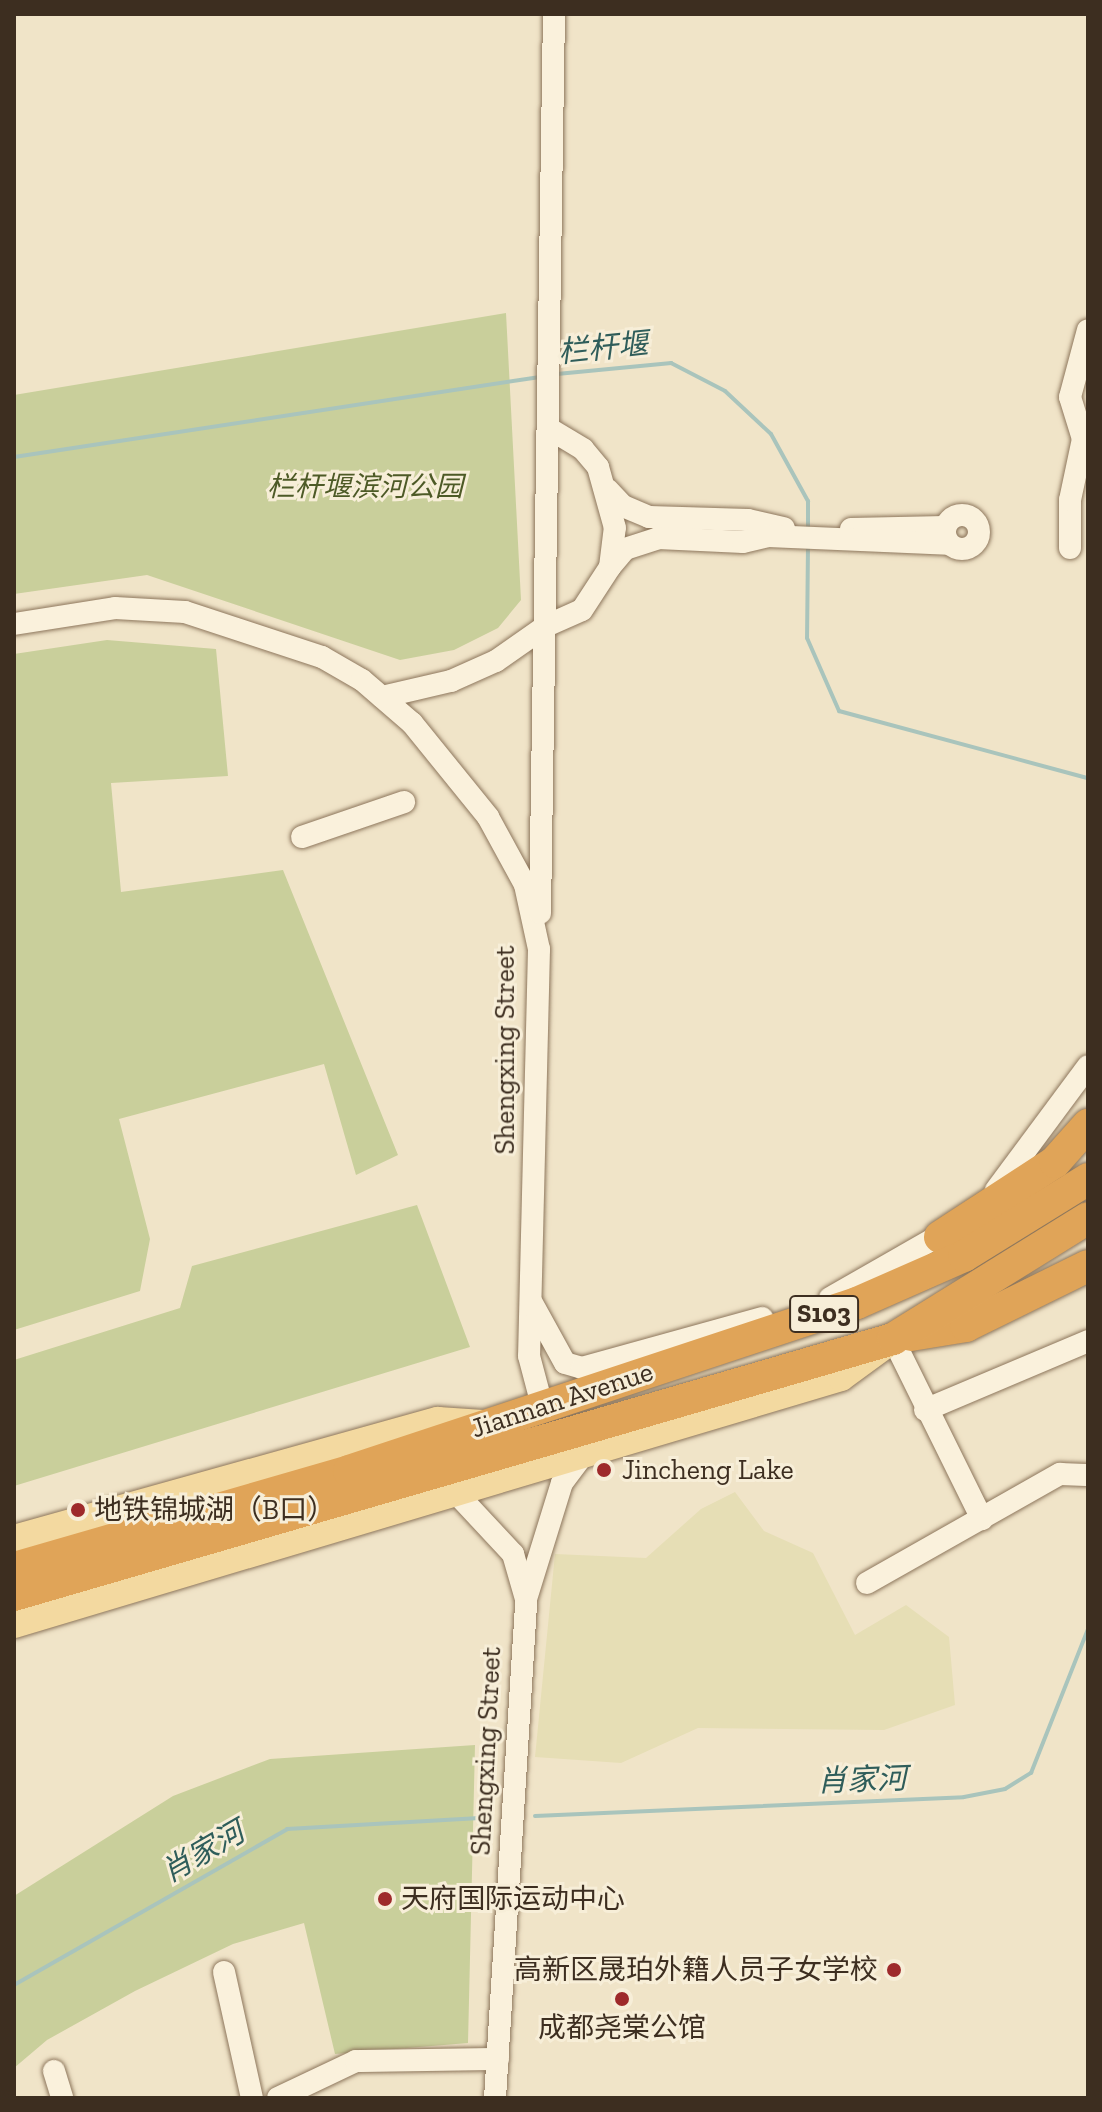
<!DOCTYPE html>
<meta charset="utf-8">
<style>
body{margin:0}
#map{position:relative;width:1102px;height:2112px;overflow:hidden;background:#f0e4c8;font-family:"Zilla Slab","Noto Sans SC",serif}
div>[style]{position:absolute}
[style*='--x']{left:calc(var(--x)*1px);top:calc(var(--y)*1px);width:calc(var(--w)*1px);rotate:calc(var(--a)*1deg)}
.farmland>*{inset:0;background:#e6deb5}
.green>*{inset:0;background:#c9cf9b}
.stream>*{height:4px;margin:-2px;padding:0 2px;transform-origin:2px;border-radius:2px;background:#a9c4bc}
.roads{filter:drop-shadow(0 0 2px #8d765c) drop-shadow(0 0 2px #8d765c)}
.minor>*{height:22px;margin:-11px;padding:0 11px;transform-origin:11px;border-radius:11px;background:#faf1dc}
.minor>.ring{margin:-11px;padding:0;box-sizing:content-box;background:none;border:22px solid #faf1dc;border-radius:50%}
.major>*{height:28px;margin:-14px;padding:0 14px;transform-origin:14px;border-radius:14px;background:#f3d9a0}
.highway>*{height:32px;margin:-16px;padding:0 16px;transform-origin:16px;border-radius:16px;background:#e0a458}
.dots>*{width:22px;height:22px;translate:-50% -50%;box-sizing:border-box;border:4px solid #f7eed8;border-radius:50%}
span{translate:-50% -50%;white-space:nowrap;text-align:center;line-height:1.15;-webkit-text-stroke:6px #f7eed8;paint-order:stroke}
.shield-label span{padding:2px 6px;background:#f7eed8;border:2px solid;border-radius:6px;-webkit-text-stroke-width:0}
.shield-label{font-size:26px;color:#3d2e20;font-weight:700}
.park-label{font-size:28px;color:#4d5a26;font-style:italic}
.street-label{font-size:28px;color:#3d2e20}
.poi-label{font-size:28px;color:#3d2e20}
.left{translate:0 -50%;text-align:left}
.right{translate:-100% -50%;text-align:right}
.water-label{font-size:30px;color:#2f5d5a;font-style:italic}
.frame{position:absolute;inset:0;border:16px solid #3d2e20;pointer-events:none}
</style>
<div id="map">
<div class="farmland">
<div style="clip-path:polygon(735px 1492px,764px 1531px,813px 1553px,855px 1635px,906px 1605px,949px 1637px,955px 1705px,884px 1730px,698px 1728px,621px 1763px,535px 1757px,555px 1554px,646px 1558px,701px 1509px)"></div>
</div>
<div class="green">
<div style="clip-path:polygon(506px 313px,521px 600px,498px 628px,454px 650px,400px 660px,147px 575px,14px 594px,14px 395px)"></div>
<div style="clip-path:polygon(107px 640px,216px 649px,228px 776px,111px 783px,121px 892px,283px 870px,398px 1155px,356px 1175px,324px 1064px,119px 1119px,150px 1239px,140px 1291px,14px 1330px,14px 654px)"></div>
<div style="clip-path:polygon(417px 1205px,470px 1347px,14px 1486px,14px 1360px,180px 1308px,192px 1266px)"></div>
<div style="clip-path:polygon(475px 1745px,468px 2043px,335px 2054px,304px 1923px,233px 1944px,135px 1991px,47px 2040px,14px 2068px,14px 1896px,173px 1796px,270px 1759px)"></div>
</div>
<div class="stream">
<div style="--x:557;--y:374;--w:115;--a:-5.5"></div>
<div style="--x:671;--y:363;--w:61;--a:27.4"></div>
<div style="--x:725;--y:391;--w:63;--a:43.1"></div>
<div style="--x:771;--y:434;--w:77;--a:61.1"></div>
<div style="--x:808;--y:501;--w:28;--a:90"></div>
<div style="--x:14;--y:457;--w:532;--a:-8.65"></div>
<div style="--x:808;--y:546;--w:92;--a:90.6"></div>
<div style="--x:807;--y:638;--w:80;--a:66.3"></div>
<div style="--x:839;--y:711;--w:258;--a:15.1"></div>
<div style="--x:535;--y:1816;--w:429;--a:-2.5"></div>
<div style="--x:964;--y:1797;--w:42;--a:-11"></div>
<div style="--x:1005;--y:1789;--w:31;--a:-32"></div>
<div style="--x:1031;--y:1773;--w:155;--a:-68.4"></div>
<div style="--x:14;--y:1985;--w:314;--a:-29.7"></div>
<div style="--x:287;--y:1829;--w:193;--a:-3.3"></div>
</div>
<div class="roads">
<div class="minor">
<div style="--x:608;--y:490;--w:22;--a:47"></div>
<div style="--x:623;--y:506;--w:28;--a:23"></div>
<div style="--x:649;--y:517;--w:99;--a:1.7"></div>
<div style="--x:748;--y:520;--w:37;--a:13"></div>
<div class="ring" style="left:945px;top:515px;width:12px;height:12px"></div>
<div style="--x:851;--y:529;--w:94;--a:-1.2"></div>
<div style="--x:1070;--y:548;--w:48;--a:-90"></div>
<div style="--x:1070;--y:500;--w:62;--a:-78"></div>
<div style="--x:1083;--y:439;--w:44;--a:-107.2"></div>
<div style="--x:1070;--y:397;--w:69;--a:-75"></div>
<div style="--x:610;--y:567;--w:23;--a:-50"></div>
<div style="--x:625;--y:549;--w:35;--a:-18"></div>
<div style="--x:658;--y:538;--w:85;--a:2.7"></div>
<div style="--x:743;--y:542;--w:26;--a:-13"></div>
<div style="--x:768;--y:536;--w:180;--a:2.5"></div>
<div style="--x:14;--y:624;--w:102;--a:-9"></div>
<div style="--x:115;--y:608;--w:70;--a:3.3"></div>
<div style="--x:185;--y:612;--w:144;--a:18.2"></div>
<div style="--x:322;--y:657;--w:46;--a:29.9"></div>
<div style="--x:362;--y:680;--w:66;--a:40.7"></div>
<div style="--x:412;--y:723;--w:121;--a:51"></div>
<div style="--x:488;--y:817;--w:77;--a:61.4"></div>
<div style="--x:525;--y:885;--w:66;--a:77.7"></div>
<div style="--x:539;--y:949;--w:407;--a:91.4"></div>
<div style="--x:529;--y:1356;--w:55;--a:75.2"></div>
<div style="--x:382;--y:697;--w:71;--a:-13.1"></div>
<div style="--x:451;--y:681;--w:49;--a:-24"></div>
<div style="--x:496;--y:661;--w:61;--a:-35"></div>
<div style="--x:546;--y:626;--w:39;--a:-24"></div>
<div style="--x:582;--y:610;--w:51;--a:-56.9"></div>
<div style="--x:610;--y:567;--w:39;--a:-83"></div>
<div style="--x:615;--y:528;--w:63;--a:-105.6"></div>
<div style="--x:598;--y:467;--w:23;--a:-130"></div>
<div style="--x:583;--y:449;--w:39;--a:-149"></div>
<div style="--x:302;--y:837;--w:108;--a:-18.9"></div>
<div style="--x:540;--y:913;--w:899;--a:-89.11"></div>
<div style="--x:996;--y:1190;--w:154;--a:-53.4"></div>
<div style="--x:830;--y:1298;--w:137;--a:-29.7"></div>
<div style="--x:532;--y:1303;--w:68;--a:61.2"></div>
<div style="--x:565;--y:1363;--w:18;--a:16"></div>
<div style="--x:582;--y:1368;--w:187;--a:-15.5"></div>
<div style="--x:893;--y:1339;--w:201;--a:63.7"></div>
<div style="--x:925;--y:1410;--w:177;--a:-22.9"></div>
<div style="--x:458;--y:1495;--w:81;--a:47"></div>
<div style="--x:513;--y:1554;--w:47;--a:73.9"></div>
<div style="--x:867;--y:1583;--w:222;--a:-29.5"></div>
<div style="--x:1060;--y:1474;--w:26;--a:2"></div>
<div style="--x:224;--y:1972;--w:129;--a:77.5"></div>
<div style="--x:54;--y:2071;--w:28;--a:73"></div>
<div style="--x:278;--y:2098;--w:86;--a:-25.4"></div>
<div style="--x:356;--y:2061;--w:142;--a:-0.8"></div>
<div style="--x:495;--y:2098;--w:500;--a:-86.4"></div>
<div style="--x:526;--y:1599;--w:121;--a:-72.8"></div>
<div style="--x:562;--y:1483;--w:31;--a:-53"></div>
</div>
<div class="major">
<div style="--x:14;--y:1539;--w:440;--a:-15.6"></div>
<div style="--x:438;--y:1421;--w:45;--a:3.8"></div>
<div style="--x:14;--y:1624;--w:863;--a:-16.63"></div>
<div style="--x:841;--y:1377;--w:56;--a:-36.3"></div>
</div>
<div class="highway">
<div style="--x:940;--y:1237;--w:137;--a:-33.1"></div>
<div style="--x:1055;--y:1162;--w:50;--a:-48.3"></div>
<div style="--x:911;--y:1335;--w:56;--a:-9.3"></div>
<div style="--x:966;--y:1326;--w:136;--a:-26.2"></div>
<div style="--x:14;--y:1568;--w:349;--a:-16.1"></div>
<div style="--x:349;--y:1471;--w:535;--a:-18.3"></div>
<div style="--x:857;--y:1303;--w:117;--a:-23.7"></div>
<div style="--x:964;--y:1256;--w:146;--a:-31.8"></div>
<div style="--x:14;--y:1595;--w:916;--a:-16.24"></div>
<div style="--x:893;--y:1339;--w:229;--a:-31.8"></div>
</div>
</div>
<div class="dots">
<div style="left:604px;top:1470px;background:#9e2a2b"></div>
<div style="left:78px;top:1510px;background:#9e2a2b"></div>
<div style="left:385px;top:1899px;background:#9e2a2b"></div>
<div style="left:894px;top:1970px;background:#9e2a2b"></div>
<div style="left:622px;top:1999px;background:#9e2a2b"></div>
</div>
<div class="shield-label">
<span style="left:824px;top:1314px">S103</span>
</div>
<div class="park-label">
<span style="left:365px;top:487px">栏杆堰滨河公园</span>
</div>
<div class="street-label">
<span style="left:505px;top:1050px;rotate:-90deg">Shengxing Street</span>
<span style="left:562px;top:1400px;rotate:-18deg">Jiannan Avenue</span>
<span style="left:486px;top:1751px;rotate:-87deg">Shengxing Street</span>
</div>
<div class="poi-label">
<span class="left" style="left:622px;top:1470px">Jincheng Lake</span>
<span class="left" style="left:94px;top:1510px">地铁锦城湖（B口）</span>
<span class="left" style="left:401px;top:1899px">天府国际运动中心</span>
<span class="right" style="left:878px;top:1970px">高新区晟珀外籍人员子女学校</span>
<span style="left:622px;top:2028px">成都尧棠公馆</span>
</div>
<div class="water-label">
<span style="left:603px;top:348px;rotate:-6deg">栏杆堰</span>
<span style="left:862px;top:1780px;rotate:-2deg">肖家河</span>
<span style="left:203px;top:1852px;rotate:-30deg">肖家河</span>
</div>
<div class="frame"></div>
</div>
